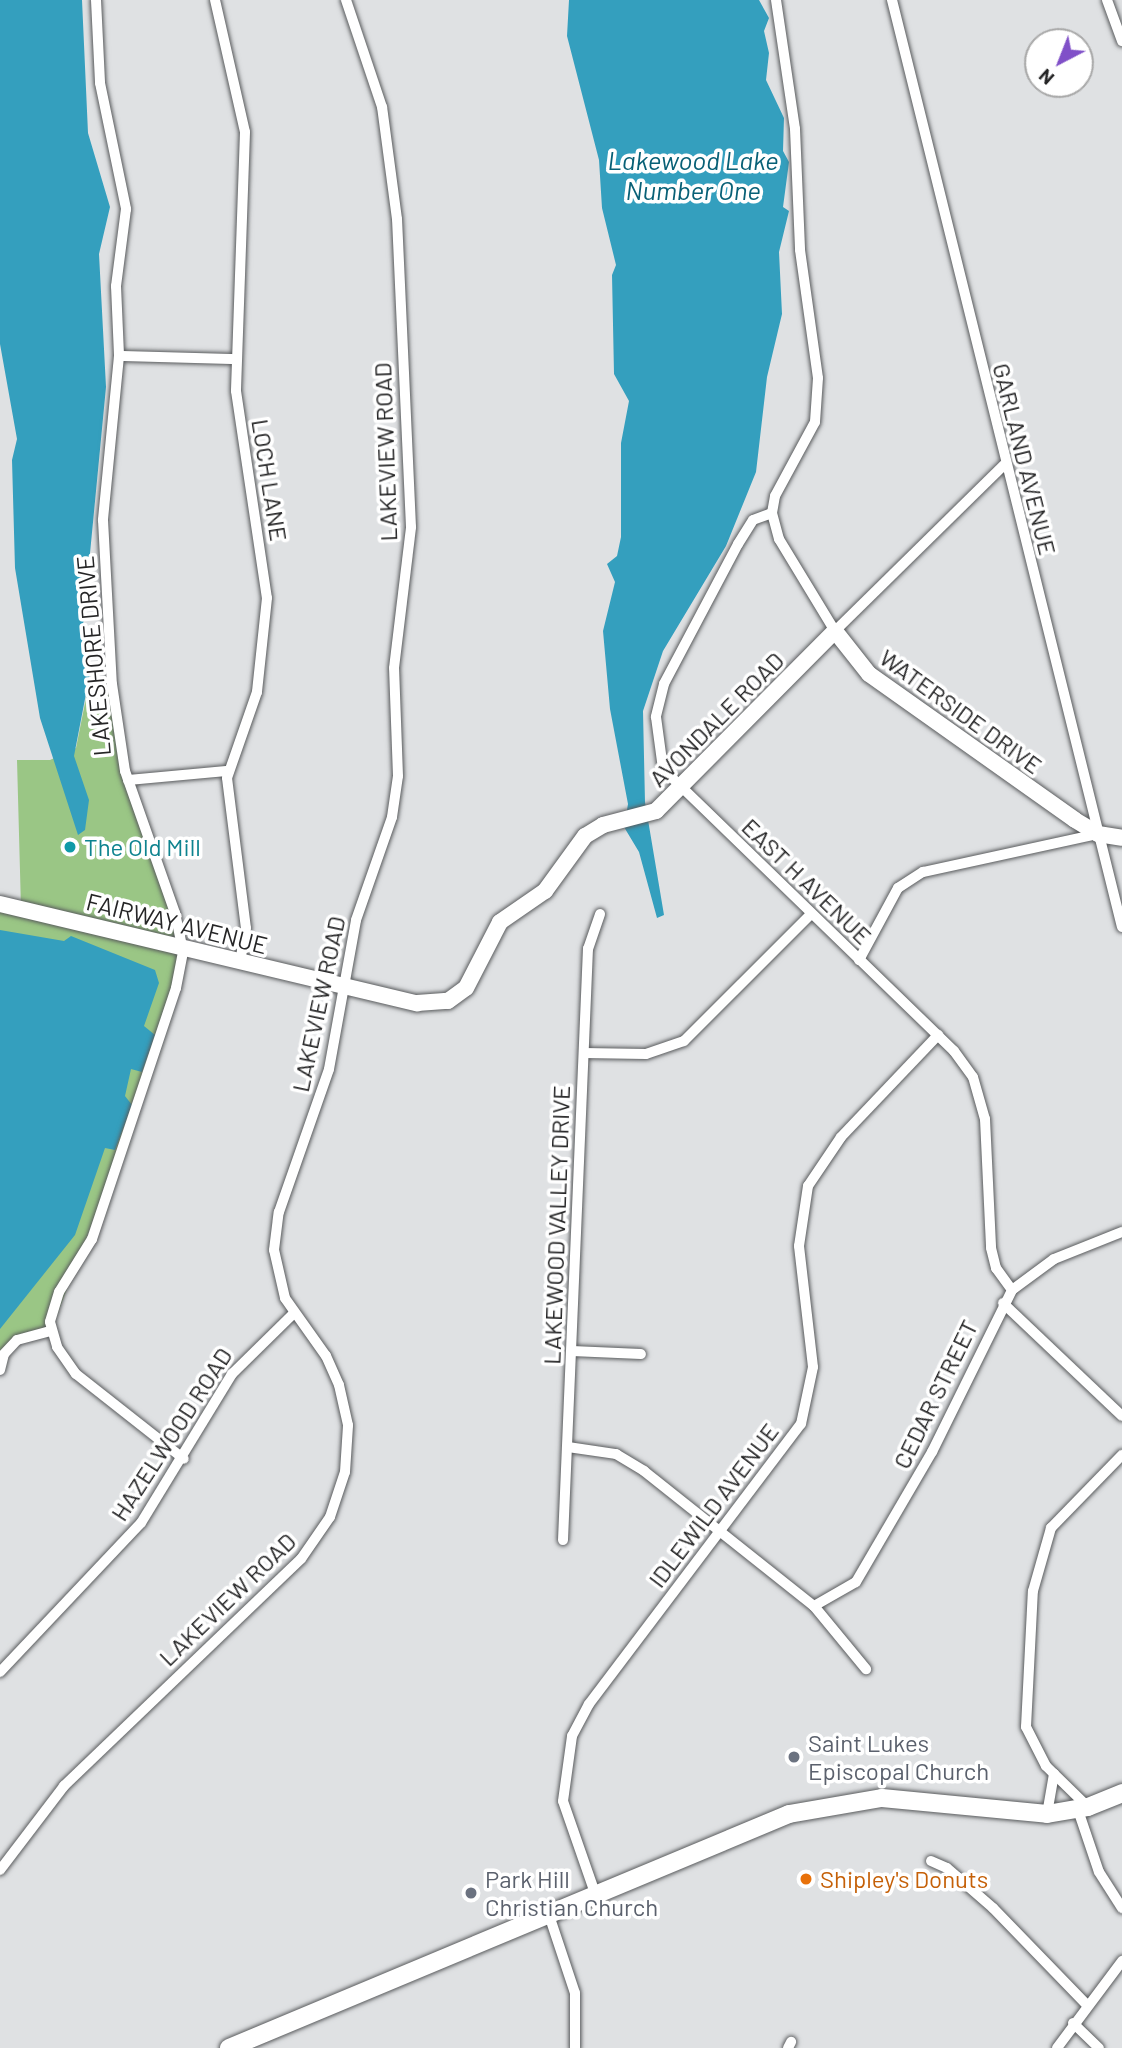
<!DOCTYPE html>
<style>
body{margin:0}
#map{position:relative;width:1122px;height:2048px;overflow:hidden;background:#dfe1e3;font-family:Barlow,sans-serif}
div>[style]{position:absolute}
[style*='--x']{left:calc(var(--x)*1px);top:calc(var(--y)*1px);width:calc(var(--w)*1px);rotate:calc(var(--a)*1deg)}
.green>*{inset:0;background:#9ac685}
.water>*{inset:0;background:#349fbe}
.roads{filter:drop-shadow(0 0 2px #595b5d) drop-shadow(0 0 2px #595b5d)}
.street>*{height:10px;margin:-5px;padding:0 5px;transform-origin:5px;border-radius:5px;background:#fff}
.secondary>*{height:16px;margin:-8px;padding:0 8px;transform-origin:8px;border-radius:8px;background:#fff}
.primary>*{height:18px;margin:-9px;padding:0 9px;transform-origin:9px;border-radius:9px;background:#fff}
.dots>*{width:19px;height:19px;translate:-50% -50%;box-sizing:border-box;border:4px solid #fff;border-radius:50%}
span{translate:-50% -50%;white-space:nowrap;text-align:center;line-height:1.15;-webkit-text-stroke:7px #fff;paint-order:stroke}
.street-label{font-size:24px;color:#252526}
.culture-label{font-size:24px;color:#0d838f}
.left{translate:0 -50%;text-align:left}
.worship-label{font-size:24px;color:#5b616d}
.food-label{font-size:24px;color:#c56008}
.water-label{font-size:26px;color:#086076;font-style:italic}
.north{position:absolute;left:1024px;top:28px;width:70px;height:70px;box-sizing:border-box;background:#fff;border:2px solid #a8a8a8;border-radius:50%;rotate:222deg;font-size:19px;font-weight:700;line-height:28px;text-align:center;color:#252526}
.north::after{content:'';display:block;margin:auto;width:24px;height:32px;background:#8050c8;clip-path:polygon(50% 0,100% 100%,50% 72%,0 100%)}
</style>
<div id="map">
<div class="green">
<div style="clip-path:polygon(112px 684px,120px 750px,183px 952px,138px 1103px,51px 1331px,17px 1340px,0 1364px,0 904px,21px 908px,17px 760px,50px 760px,76px 748px,86px 698px)"></div>
</div>
<div class="water">
<div style="clip-path:polygon(0 0,82px 0,88px 133px,110px 207px,99px 254px,106px 387px,83px 626px,90px 673px,74px 756px,89px 800px,85px 830px,78px 835px,40px 718px,15px 568px,12px 460px,17px 439px,0 344px)"></div>
<div style="clip-path:polygon(569px 0,759px 0,769px 18px,764px 31px,769px 53px,766px 80px,784px 118px,783px 151px,789px 162px,783px 207px,789px 211px,779px 252px,782px 314px,767px 377px,756px 472px,726px 546px,663px 651px,643px 711px,645px 802px,664px 915px,657px 918px,639px 852px,624px 827px,628px 804px,610px 709px,603px 631px,615px 582px,607px 564px,617px 556px,621px 537px,621px 443px,629px 401px,614px 374px,612px 275px,616px 265px,602px 208px,599px 160px,567px 36px)"></div>
<div style="clip-path:polygon(0 930px,64px 941px,71px 936px,155px 970px,159px 983px,144px 1026px,155px 1035px,142px 1072px,131px 1069px,125px 1096px,132px 1105px,115px 1150px,105px 1148px,75px 1235px,0 1329px)"></div>
</div>
<div class="roads">
<div class="street">
<div style="--x:96;--y:0;--w:83;--a:87.2"></div>
<div style="--x:100;--y:83;--w:129;--a:78.3"></div>
<div style="--x:126;--y:209;--w:78;--a:97.4"></div>
<div style="--x:116;--y:286;--w:70;--a:87.5"></div>
<div style="--x:119;--y:356;--w:165;--a:95.6"></div>
<div style="--x:103;--y:520;--w:164;--a:86.9"></div>
<div style="--x:112;--y:684;--w:88;--a:81.5"></div>
<div style="--x:125;--y:771;--w:151;--a:70.6"></div>
<div style="--x:175;--y:913;--w:40;--a:78"></div>
<div style="--x:183;--y:952;--w:37;--a:101"></div>
<div style="--x:176;--y:988;--w:265;--a:108.5"></div>
<div style="--x:92;--y:1239;--w:62;--a:121.9"></div>
<div style="--x:59;--y:1292;--w:31;--a:107"></div>
<div style="--x:50;--y:1322;--w:26;--a:74"></div>
<div style="--x:57;--y:1347;--w:33;--a:55"></div>
<div style="--x:76;--y:1374;--w:137;--a:38.2"></div>
<div style="--x:215;--y:0;--w:135;--a:77.2"></div>
<div style="--x:245;--y:132;--w:259;--a:92"></div>
<div style="--x:236;--y:391;--w:209;--a:81.5"></div>
<div style="--x:267;--y:598;--w:95;--a:96.1"></div>
<div style="--x:257;--y:692;--w:91;--a:109.2"></div>
<div style="--x:227;--y:778;--w:151;--a:82.8"></div>
<div style="--x:246;--y:928;--w:35;--a:100"></div>
<div style="--x:776;--y:0;--w:130;--a:81.6"></div>
<div style="--x:795;--y:129;--w:121;--a:87.6"></div>
<div style="--x:800;--y:250;--w:129;--a:82"></div>
<div style="--x:818;--y:378;--w:44;--a:93.9"></div>
<div style="--x:815;--y:422;--w:84;--a:118.4"></div>
<div style="--x:775;--y:496;--w:17;--a:100"></div>
<div style="--x:772;--y:513;--w:27;--a:75"></div>
<div style="--x:779;--y:539;--w:108;--a:58.7"></div>
<div style="--x:835;--y:631;--w:237;--a:-44.5"></div>
<div style="--x:892;--y:0;--w:955;--a:76.07"></div>
<div style="--x:1107;--y:0;--w:44;--a:69.9"></div>
<div style="--x:119;--y:356;--w:116;--a:1.5"></div>
<div style="--x:772;--y:513;--w:20;--a:160"></div>
<div style="--x:753;--y:520;--w:28;--a:122"></div>
<div style="--x:738;--y:544;--w:158;--a:117.9"></div>
<div style="--x:664;--y:684;--w:34;--a:104"></div>
<div style="--x:656;--y:717;--w:52;--a:82.3"></div>
<div style="--x:663;--y:769;--w:405;--a:44.1"></div>
<div style="--x:954;--y:1051;--w:32;--a:54"></div>
<div style="--x:973;--y:1077;--w:44;--a:74.1"></div>
<div style="--x:985;--y:1119;--w:129;--a:87.3"></div>
<div style="--x:991;--y:1248;--w:21;--a:76"></div>
<div style="--x:996;--y:1268;--w:27;--a:54"></div>
<div style="--x:128;--y:780;--w:99;--a:-5.2"></div>
<div style="--x:859;--y:960;--w:82;--a:-61.6"></div>
<div style="--x:898;--y:888;--w:30;--a:-33"></div>
<div style="--x:923;--y:872;--w:179;--a:-12.3"></div>
<div style="--x:584;--y:1053;--w:62;--a:0.9"></div>
<div style="--x:646;--y:1054;--w:40;--a:-18.9"></div>
<div style="--x:684;--y:1041;--w:180;--a:-45"></div>
<div style="--x:1003;--y:1303;--w:164;--a:43.5"></div>
<div style="--x:572;--y:1351;--w:69;--a:2.5"></div>
<div style="--x:0;--y:1370;--w:16;--a:-76"></div>
<div style="--x:4;--y:1354;--w:19;--a:-47"></div>
<div style="--x:17;--y:1340;--w:35;--a:-15"></div>
<div style="--x:568;--y:1447;--w:49;--a:8.3"></div>
<div style="--x:616;--y:1454;--w:33;--a:31"></div>
<div style="--x:644;--y:1471;--w:217;--a:38.5"></div>
<div style="--x:814;--y:1606;--w:82;--a:50.5"></div>
<div style="--x:563;--y:1540;--w:592;--a:-87.58"></div>
<div style="--x:588;--y:949;--w:37;--a:-71"></div>
<div style="--x:814;--y:1606;--w:48;--a:-29.7"></div>
<div style="--x:856;--y:1582;--w:151;--a:-59.7"></div>
<div style="--x:932;--y:1452;--w:181;--a:-63.7"></div>
<div style="--x:1012;--y:1290;--w:52;--a:-36.4"></div>
<div style="--x:1054;--y:1259;--w:73;--a:-21.7"></div>
<div style="--x:0;--y:1672;--w:205;--a:-46.6"></div>
<div style="--x:141;--y:1523;--w:175;--a:-58.6"></div>
<div style="--x:232;--y:1374;--w:87;--a:-44.5"></div>
<div style="--x:1088;--y:1807;--w:59;--a:-135.7"></div>
<div style="--x:1046;--y:1766;--w:44;--a:-117.1"></div>
<div style="--x:1026;--y:1727;--w:136;--a:-87.1"></div>
<div style="--x:1033;--y:1591;--w:66;--a:-74.1"></div>
<div style="--x:1051;--y:1528;--w:102;--a:-45.8"></div>
<div style="--x:1078;--y:1810;--w:65;--a:71.3"></div>
<div style="--x:1099;--y:1872;--w:43;--a:57.4"></div>
<div style="--x:1047;--y:1814;--w:41;--a:-80.1"></div>
<div style="--x:931;--y:1861;--w:17;--a:24"></div>
<div style="--x:947;--y:1868;--w:61;--a:41"></div>
<div style="--x:993;--y:1908;--w:134;--a:45.9"></div>
<div style="--x:0;--y:1870;--w:106;--a:-52.7"></div>
<div style="--x:64;--y:1786;--w:328;--a:-43.8"></div>
<div style="--x:301;--y:1559;--w:51;--a:-55.4"></div>
<div style="--x:330;--y:1517;--w:47;--a:-71.6"></div>
<div style="--x:345;--y:1472;--w:47;--a:-86.3"></div>
<div style="--x:348;--y:1425;--w:41;--a:-102.7"></div>
<div style="--x:339;--y:1385;--w:32;--a:-114"></div>
<div style="--x:326;--y:1356;--w:71;--a:-125.3"></div>
<div style="--x:285;--y:1298;--w:49;--a:-102.9"></div>
<div style="--x:274;--y:1250;--w:38;--a:-83"></div>
<div style="--x:279;--y:1212;--w:151;--a:-70.7"></div>
<div style="--x:329;--y:1069;--w:151;--a:-79.7"></div>
<div style="--x:356;--y:920;--w:109;--a:-70.7"></div>
<div style="--x:392;--y:817;--w:41;--a:-81.7"></div>
<div style="--x:398;--y:776;--w:108;--a:-92.1"></div>
<div style="--x:394;--y:668;--w:142;--a:-83.1"></div>
<div style="--x:411;--y:527;--w:308;--a:-92.6"></div>
<div style="--x:397;--y:219;--w:113;--a:-97.6"></div>
<div style="--x:382;--y:107;--w:113;--a:-108.6"></div>
<div style="--x:595;--y:1893;--w:97;--a:-109.2"></div>
<div style="--x:563;--y:1801;--w:66;--a:-82.1"></div>
<div style="--x:572;--y:1736;--w:36;--a:-62"></div>
<div style="--x:589;--y:1704;--w:351;--a:-52.9"></div>
<div style="--x:801;--y:1424;--w:58;--a:-78.1"></div>
<div style="--x:813;--y:1367;--w:122;--a:-96.6"></div>
<div style="--x:799;--y:1246;--w:61;--a:-81.5"></div>
<div style="--x:808;--y:1186;--w:59;--a:-56"></div>
<div style="--x:841;--y:1137;--w:141;--a:-46.4"></div>
<div style="--x:548;--y:1912;--w:85;--a:71.6"></div>
<div style="--x:575;--y:1993;--w:55;--a:90"></div>
<div style="--x:1073;--y:2023;--w:36;--a:44"></div>
<div style="--x:788;--y:2048;--w:7;--a:-63"></div>
<div style="--x:1057;--y:2048;--w:109;--a:-53.2"></div>
</div>
<div class="secondary">
<div style="--x:0;--y:904;--w:429;--a:13.4"></div>
<div style="--x:417;--y:1003;--w:31;--a:-4"></div>
<div style="--x:448;--y:1001;--w:22;--a:-36"></div>
<div style="--x:466;--y:988;--w:74;--a:-62.7"></div>
<div style="--x:500;--y:922;--w:55;--a:-34.6"></div>
<div style="--x:545;--y:891;--w:68;--a:-54"></div>
<div style="--x:585;--y:836;--w:21;--a:-31"></div>
<div style="--x:603;--y:825;--w:55;--a:-14.8"></div>
<div style="--x:656;--y:811;--w:254;--a:-45.2"></div>
<div style="--x:835;--y:631;--w:55;--a:51.7"></div>
<div style="--x:869;--y:674;--w:252;--a:35.3"></div>
<div style="--x:1075;--y:820;--w:27;--a:31"></div>
<div style="--x:1098;--y:834;--w:24;--a:9"></div>
</div>
<div class="primary">
<div style="--x:229;--y:2048;--w:607;--a:-22.68"></div>
<div style="--x:789;--y:1814;--w:94;--a:-9.8"></div>
<div style="--x:882;--y:1798;--w:166;--a:5.5"></div>
<div style="--x:1047;--y:1814;--w:42;--a:-9.7"></div>
<div style="--x:1088;--y:1807;--w:37;--a:-22"></div>
</div>
</div>
<div class="dots">
<div style="left:70px;top:847px;background:#0f9aa8"></div>
<div style="left:794px;top:1757px;background:#6b7280"></div>
<div style="left:806px;top:1879px;background:#e8710a"></div>
<div style="left:471px;top:1893px;background:#6b7280"></div>
</div>
<div class="street-label">
<span style="left:385px;top:452px;rotate:-92deg">LAKEVIEW ROAD</span>
<span style="left:1025px;top:459px;rotate:76deg">GARLAND AVENUE</span>
<span style="left:270px;top:480px;rotate:81deg">LOCH LANE</span>
<span style="left:93px;top:656px;rotate:-95deg">LAKESHORE DRIVE</span>
<span style="left:961px;top:711px;rotate:36deg">WATERSIDE DRIVE</span>
<span style="left:716px;top:719px;rotate:-45deg">AVONDALE ROAD</span>
<span style="left:807px;top:881px;rotate:44deg">EAST H AVENUE</span>
<span style="left:177px;top:923px;rotate:14deg">FAIRWAY AVENUE</span>
<span style="left:318px;top:1004px;rotate:-78deg">LAKEVIEW ROAD</span>
<span style="left:556px;top:1225px;rotate:-88deg">LAKEWOOD VALLEY DRIVE</span>
<span style="left:935px;top:1394px;rotate:-64deg">CEDAR STREET</span>
<span style="left:171px;top:1434px;rotate:-57deg">HAZELWOOD ROAD</span>
<span style="left:713px;top:1505px;rotate:-53deg">IDLEWILD AVENUE</span>
<span style="left:227px;top:1599px;rotate:-44deg">LAKEVIEW ROAD</span>
</div>
<div class="culture-label">
<span class="left" style="left:84px;top:847px">The Old Mill</span>
</div>
<div class="worship-label">
<span class="left" style="left:808px;top:1757px">Saint Lukes<br>Episcopal Church</span>
<span class="left" style="left:485px;top:1893px">Park Hill<br>Christian Church</span>
</div>
<div class="food-label">
<span class="left" style="left:820px;top:1879px">Shipley's Donuts</span>
</div>
<div class="water-label">
<span style="left:693px;top:175px">Lakewood Lake<br>Number One</span>
</div>
<div class="north">N</div>
</div>
